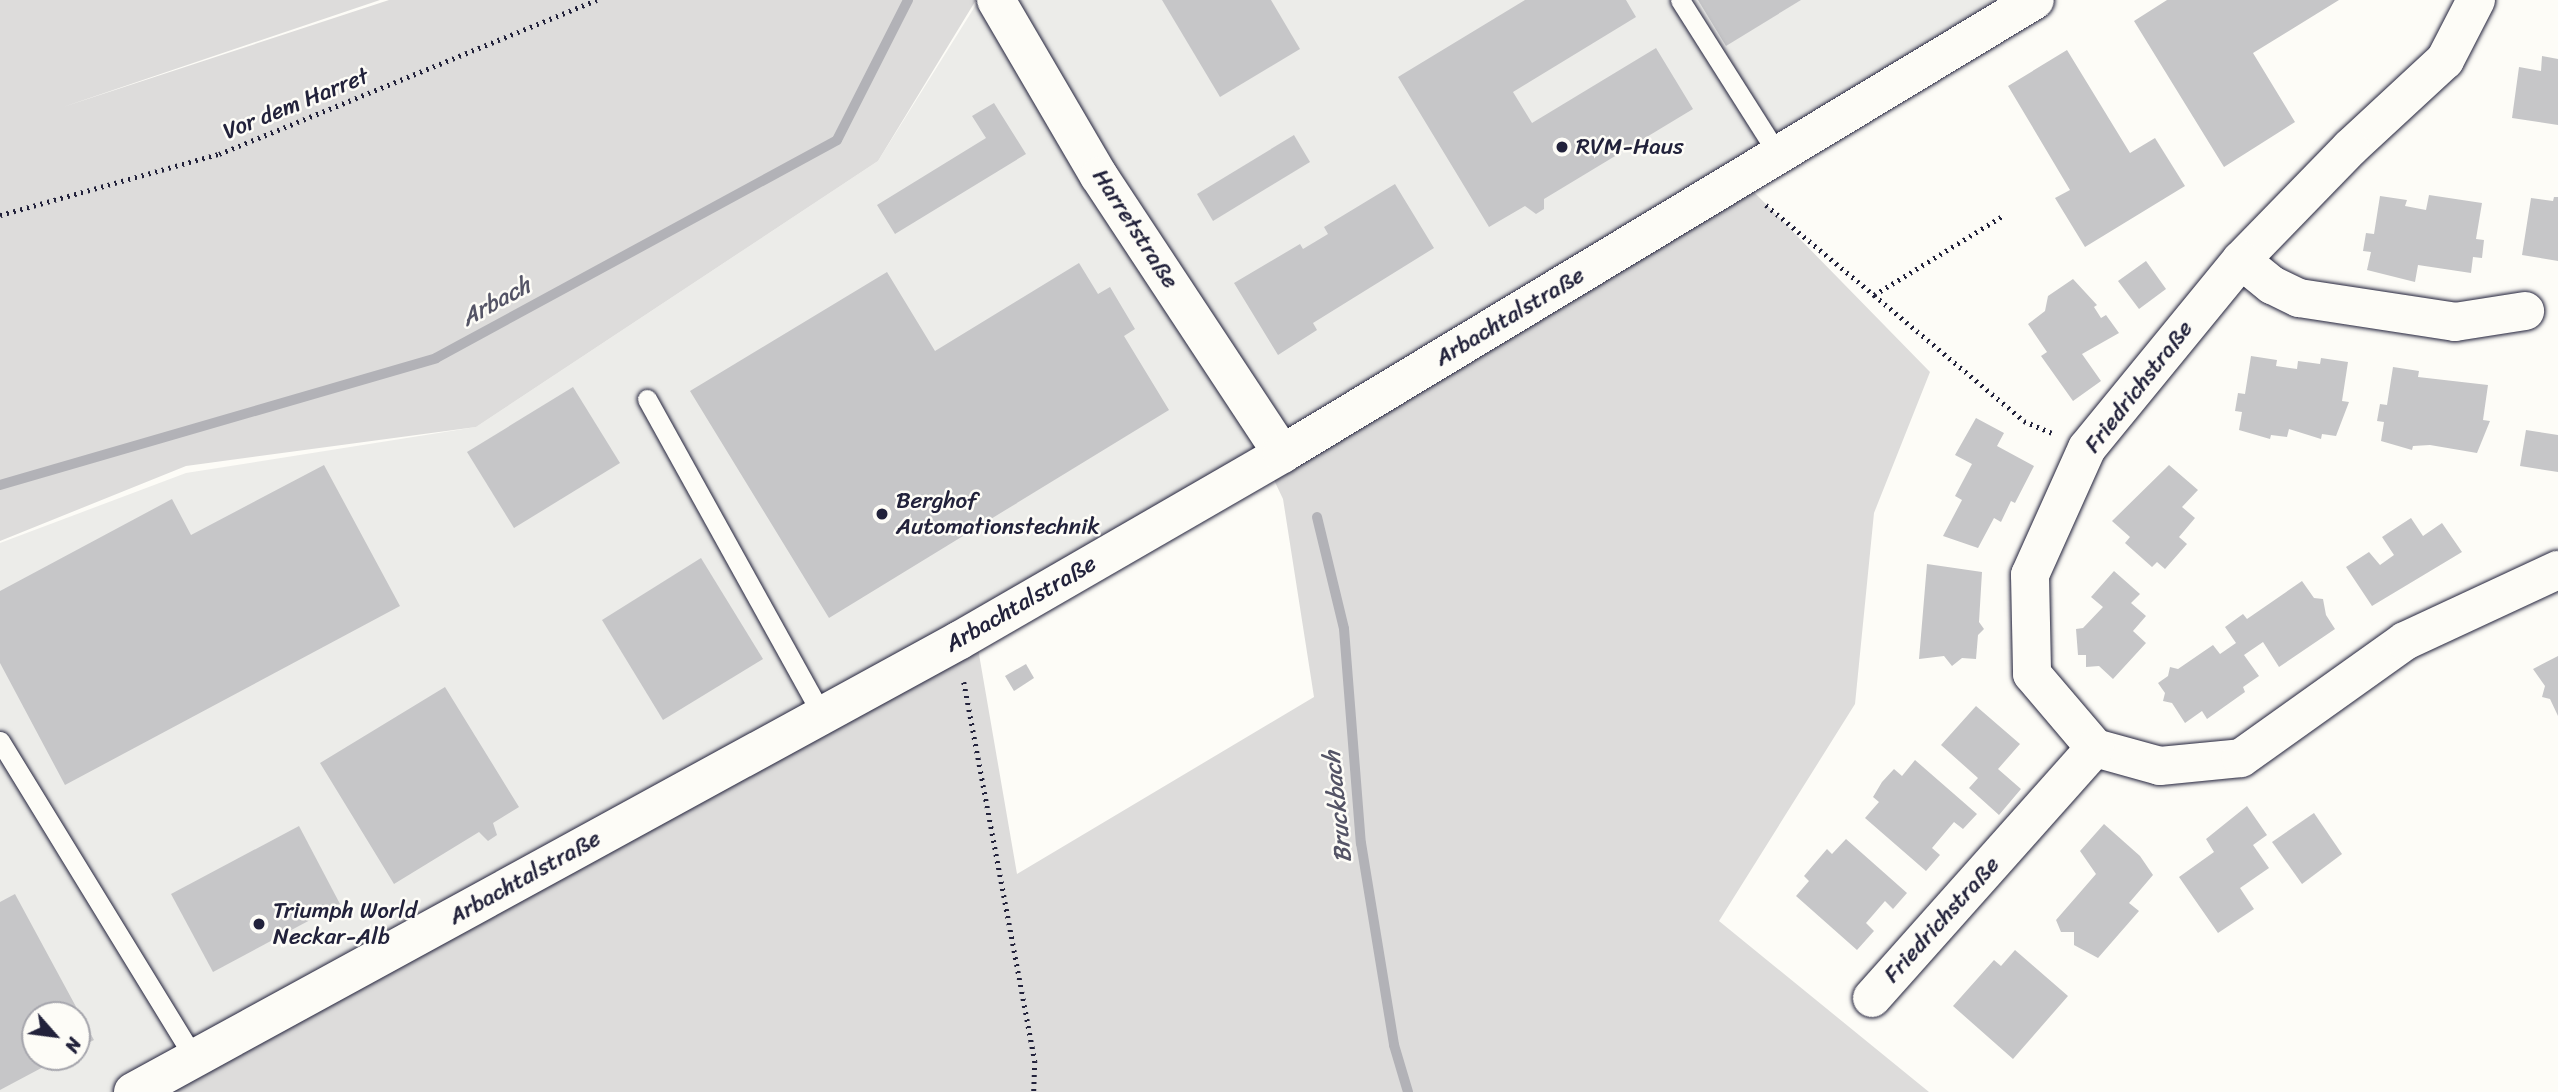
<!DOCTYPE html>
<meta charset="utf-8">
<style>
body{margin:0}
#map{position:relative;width:2558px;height:1092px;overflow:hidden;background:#fdfcf7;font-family:Sriracha,sans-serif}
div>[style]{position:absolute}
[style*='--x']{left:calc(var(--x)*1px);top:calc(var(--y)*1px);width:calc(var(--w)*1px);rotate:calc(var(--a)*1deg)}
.built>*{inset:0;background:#ecece9}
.green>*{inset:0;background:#dddcdb}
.stream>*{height:10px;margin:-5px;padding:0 5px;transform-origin:5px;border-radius:5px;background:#b2b2b7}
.building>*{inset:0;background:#c6c6c8}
.path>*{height:4.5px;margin-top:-2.25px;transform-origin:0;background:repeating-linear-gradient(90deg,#22223b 0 2px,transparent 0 7px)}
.roads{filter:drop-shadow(0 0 2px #22223b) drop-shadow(0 0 2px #22223b)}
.service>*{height:19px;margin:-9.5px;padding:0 9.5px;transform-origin:9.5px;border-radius:9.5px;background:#fdfcf7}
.minor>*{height:38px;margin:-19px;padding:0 19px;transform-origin:19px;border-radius:19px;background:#fdfcf7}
.dots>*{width:19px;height:19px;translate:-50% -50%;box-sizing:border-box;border:4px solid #fdfcf7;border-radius:50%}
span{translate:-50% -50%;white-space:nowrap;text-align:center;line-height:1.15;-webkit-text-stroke:5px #fdfcf7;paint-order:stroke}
.street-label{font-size:23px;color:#22223b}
.poi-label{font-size:23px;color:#22223b}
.left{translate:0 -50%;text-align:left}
.water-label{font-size:24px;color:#545466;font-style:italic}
.north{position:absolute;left:21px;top:1001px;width:70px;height:70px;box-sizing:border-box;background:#fdfcf7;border:2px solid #a5a5ac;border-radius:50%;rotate:118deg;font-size:19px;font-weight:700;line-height:28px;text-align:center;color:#22223b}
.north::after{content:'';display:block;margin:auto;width:24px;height:32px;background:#22223b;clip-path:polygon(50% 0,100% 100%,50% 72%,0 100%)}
</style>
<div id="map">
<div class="built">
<div style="clip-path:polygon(evenodd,979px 0,2055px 0,1753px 191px,133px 1092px,0 1092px,0 543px,186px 473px,476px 427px,878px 161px,979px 0,35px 1015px,77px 1015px,77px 1057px,35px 1057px,35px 1015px)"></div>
</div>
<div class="green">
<div style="clip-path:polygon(0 0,380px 0,63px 107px,389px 0,976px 0,878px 161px,476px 427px,186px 466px,0 541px)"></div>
<div style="clip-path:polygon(1753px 191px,1930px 372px,1874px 513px,1855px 704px,1719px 921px,1929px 1092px,133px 1092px,975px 631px,1017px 874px,1314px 697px,1283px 499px,1266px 463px)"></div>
</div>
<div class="stream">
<div style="--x:0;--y:485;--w:454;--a:-16.2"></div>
<div style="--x:436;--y:358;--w:456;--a:-28.5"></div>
<div style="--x:837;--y:140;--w:157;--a:-63.1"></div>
<div style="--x:1317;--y:517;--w:115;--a:76.4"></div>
<div style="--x:1344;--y:629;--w:215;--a:85.5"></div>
<div style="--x:1361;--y:843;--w:205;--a:80.7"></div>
<div style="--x:1394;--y:1045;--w:49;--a:73.4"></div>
</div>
<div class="building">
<div style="clip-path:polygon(1162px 0,1271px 0,1300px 49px,1220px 97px)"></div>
<div style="clip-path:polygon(1525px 0,1626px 0,1636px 17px,1513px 92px,1532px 123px,1656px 48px,1693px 109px,1544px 199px,1544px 209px,1536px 214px,1525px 206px,1489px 227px,1398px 77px)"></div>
<div style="clip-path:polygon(1698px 0,1801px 0,1726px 46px)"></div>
<div style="clip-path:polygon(2167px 0,2339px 0,2253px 53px,2295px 122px,2224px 167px,2134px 21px)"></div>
<div style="clip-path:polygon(2067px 50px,2130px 153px,2155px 138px,2185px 186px,2085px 247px,2055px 198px,2070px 190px,2008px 86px)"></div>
<div style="clip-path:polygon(2542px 56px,2558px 59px,2558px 125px,2512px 118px,2519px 67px,2541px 71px)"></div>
<div style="clip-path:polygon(994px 103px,1026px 154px,895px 234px,877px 205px,986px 138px,972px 116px)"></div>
<div style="clip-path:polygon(1294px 135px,1310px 162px,1213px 221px,1197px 194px)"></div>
<div style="clip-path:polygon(1395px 184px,1434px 248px,1313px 323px,1317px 330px,1278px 355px,1234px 283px,1300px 244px,1303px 249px,1328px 234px,1324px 227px)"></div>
<div style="clip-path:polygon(2429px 195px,2482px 203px,2476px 239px,2484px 240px,2482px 258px,2473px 257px,2471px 273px,2418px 265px,2415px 282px,2367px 270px,2371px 252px,2363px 251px,2366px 233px,2374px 234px,2380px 196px,2407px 200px,2405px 206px,2426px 210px)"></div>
<div style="clip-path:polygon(2554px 197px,2558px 197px,2558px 261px,2522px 255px,2531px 198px,2553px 201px)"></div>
<div style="clip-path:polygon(2146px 261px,2166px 289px,2139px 309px,2118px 281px)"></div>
<div style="clip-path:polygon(1079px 263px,1098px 294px,1110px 287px,1135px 329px,1124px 336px,1169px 410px,829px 618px,690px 391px,887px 272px,935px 351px)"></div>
<div style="clip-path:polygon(2073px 279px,2097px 305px,2094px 307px,2101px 318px,2106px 315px,2119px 333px,2082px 354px,2101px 381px,2073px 401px,2041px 356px,2047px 352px,2028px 324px,2045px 311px,2048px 296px)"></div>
<div style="clip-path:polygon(2251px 356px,2277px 360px,2276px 366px,2297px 369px,2298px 361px,2320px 364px,2321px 358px,2348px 362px,2342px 401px,2349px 402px,2336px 436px,2322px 434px,2321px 439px,2289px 429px,2287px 437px,2271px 435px,2270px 439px,2239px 430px,2242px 412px,2235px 411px,2238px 393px,2245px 394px)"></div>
<div style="clip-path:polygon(2393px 367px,2419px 371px,2418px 377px,2488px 385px,2483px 420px,2490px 421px,2477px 453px,2430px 445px,2413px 446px,2412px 450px,2381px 441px,2384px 422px,2377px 421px,2380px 404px,2387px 405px)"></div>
<div style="clip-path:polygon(573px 387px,620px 463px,514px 528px,467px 452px)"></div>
<div style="clip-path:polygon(1976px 418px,2004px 433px,1997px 446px,2034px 466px,2015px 503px,2011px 501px,2001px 522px,1994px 518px,1978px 548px,1943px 536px,1962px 500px,1955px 496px,1972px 464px,1955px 455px)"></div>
<div style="clip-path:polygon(2526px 430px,2558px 435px,2558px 472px,2520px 466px)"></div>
<div style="clip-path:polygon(324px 465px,400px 606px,65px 785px,0 663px,0 591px,172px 499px,191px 535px)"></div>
<div style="clip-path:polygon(2169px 465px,2198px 490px,2182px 507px,2195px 518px,2179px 537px,2187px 544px,2165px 569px,2157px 562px,2152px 567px,2125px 543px,2130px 537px,2112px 521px)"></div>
<div style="clip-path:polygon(2411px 518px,2423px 536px,2442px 523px,2462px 552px,2372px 606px,2346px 567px,2369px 552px,2380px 565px,2394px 555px,2382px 537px)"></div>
<div style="clip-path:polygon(701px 558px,763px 659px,663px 720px,602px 620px)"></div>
<div style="clip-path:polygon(1927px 564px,1982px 572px,1979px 622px,1984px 629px,1978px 635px,1976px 659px,1962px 658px,1952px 666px,1944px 656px,1919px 659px)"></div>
<div style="clip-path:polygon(2114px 571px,2140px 594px,2131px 603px,2146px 616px,2133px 631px,2146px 643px,2113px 679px,2099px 666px,2086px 667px,2086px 655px,2078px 655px,2076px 629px,2083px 628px,2103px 607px,2091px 597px)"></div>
<div style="clip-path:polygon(2302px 581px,2314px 598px,2323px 599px,2326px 615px,2335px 629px,2279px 667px,2263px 642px,2244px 655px,2259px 676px,2243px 687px,2245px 692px,2207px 719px,2202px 711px,2185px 723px,2172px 703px,2163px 701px,2165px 693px,2158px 683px,2168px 676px,2170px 667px,2178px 669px,2213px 645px,2220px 654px,2236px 643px,2225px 627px,2243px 614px,2247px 619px)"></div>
<div style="clip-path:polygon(2558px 656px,2558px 716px,2550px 699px,2542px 697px,2545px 686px,2533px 669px)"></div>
<div style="clip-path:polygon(1026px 664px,1034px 678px,1014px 691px,1005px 676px)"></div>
<div style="clip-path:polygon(445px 687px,519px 807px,493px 823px,497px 835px,488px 841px,479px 832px,394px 884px,320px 763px)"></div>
<div style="clip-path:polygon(1976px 706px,2020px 744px,1998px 769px,2021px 789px,1999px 815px,1969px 788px,1978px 778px,1941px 745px)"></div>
<div style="clip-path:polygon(1915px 760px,1977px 814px,1963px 829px,1954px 822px,1932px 848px,1940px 855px,1926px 871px,1865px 818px,1879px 802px,1873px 797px,1882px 782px,1894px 769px,1902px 776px)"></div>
<div style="clip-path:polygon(2247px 806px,2267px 835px,2253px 845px,2269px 868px,2240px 888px,2254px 909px,2218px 933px,2179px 877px,2214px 852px,2206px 839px)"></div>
<div style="clip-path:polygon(2314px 813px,2342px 854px,2302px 884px,2272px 842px)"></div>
<div style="clip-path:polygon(2104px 824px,2140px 856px,2153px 875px,2129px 903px,2139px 911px,2098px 958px,2074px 945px,2074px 932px,2061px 932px,2056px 920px,2096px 874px,2080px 851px)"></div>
<div style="clip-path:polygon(299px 826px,340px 904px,213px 972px,171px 894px)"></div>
<div style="clip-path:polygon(1846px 839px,1907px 893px,1893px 909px,1885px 901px,1866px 923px,1874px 931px,1857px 950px,1796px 896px,1809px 881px,1804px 876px,1815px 863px,1827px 849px,1832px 854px)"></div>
<div style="clip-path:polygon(15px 894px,94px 1040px,77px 1049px,77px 1015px,35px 1015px,35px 1057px,62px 1057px,0 1090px,0 902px)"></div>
<div style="clip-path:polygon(2015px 950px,2068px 996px,2013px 1059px,1953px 1006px,1994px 960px,2001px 966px)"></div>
</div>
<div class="path">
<div style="--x:1766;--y:205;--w:141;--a:39.8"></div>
<div style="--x:1874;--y:295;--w:153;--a:-31.6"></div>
<div style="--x:0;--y:215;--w:227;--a:-15.6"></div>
<div style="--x:219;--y:154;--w:408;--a:-22.2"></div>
<div style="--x:1874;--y:295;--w:196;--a:40"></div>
<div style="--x:2024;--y:421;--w:30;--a:23"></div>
<div style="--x:964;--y:682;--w:386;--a:79.4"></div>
<div style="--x:1035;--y:1061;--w:31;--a:92"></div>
</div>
<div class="roads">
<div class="service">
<div style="--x:1680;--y:0;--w:185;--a:57.6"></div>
<div style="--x:647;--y:399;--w:363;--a:61"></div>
<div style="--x:0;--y:741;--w:372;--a:58.5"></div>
</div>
<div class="minor">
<div style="--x:996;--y:0;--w:204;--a:59.7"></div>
<div style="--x:1099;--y:176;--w:333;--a:56.6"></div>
<div style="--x:2476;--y:0;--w:68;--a:117.3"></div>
<div style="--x:2445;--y:60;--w:129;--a:137.2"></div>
<div style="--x:2350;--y:148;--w:156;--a:134.2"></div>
<div style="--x:2241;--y:260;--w:243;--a:129.3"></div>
<div style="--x:2087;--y:448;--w:139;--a:114.2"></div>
<div style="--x:2030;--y:575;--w:99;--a:88.8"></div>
<div style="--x:2032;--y:674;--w:97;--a:49.6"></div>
<div style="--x:2095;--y:748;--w:67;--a:15.5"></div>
<div style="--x:2160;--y:766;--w:81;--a:-5.6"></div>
<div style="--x:2241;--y:758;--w:201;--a:-35.5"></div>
<div style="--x:2405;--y:641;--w:169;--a:-24.9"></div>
<div style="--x:2241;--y:260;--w:40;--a:39"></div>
<div style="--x:2272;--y:285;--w:30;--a:26"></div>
<div style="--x:2299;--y:298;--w:158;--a:8.7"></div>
<div style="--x:2455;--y:322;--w:71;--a:-8.9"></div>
<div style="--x:1872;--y:998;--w:335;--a:-48.3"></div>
<div style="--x:133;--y:1092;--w:942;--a:-28.66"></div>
<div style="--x:960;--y:640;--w:372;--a:-30"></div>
<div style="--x:1282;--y:454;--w:879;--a:-31.09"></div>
</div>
</div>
<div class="dots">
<div style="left:1562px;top:147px;background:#22223b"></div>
<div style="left:882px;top:514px;background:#22223b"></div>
<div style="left:259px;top:924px;background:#22223b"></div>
</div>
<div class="street-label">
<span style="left:296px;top:104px;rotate:-22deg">Vor dem Harret</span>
<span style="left:1135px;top:229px;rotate:57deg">Harretstraße</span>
<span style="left:1510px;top:317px;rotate:-31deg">Arbachtalstraße</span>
<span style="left:2139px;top:387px;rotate:-52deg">Friedrichstraße</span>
<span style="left:1021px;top:604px;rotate:-30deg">Arbachtalstraße</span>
<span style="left:525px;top:878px;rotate:-29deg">Arbachtalstraße</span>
<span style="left:1942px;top:920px;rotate:-48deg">Friedrichstraße</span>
</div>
<div class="poi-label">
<span class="left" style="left:1576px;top:147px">RVM-Haus</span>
<span class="left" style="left:896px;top:514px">Berghof<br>Automationstechnik</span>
<span class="left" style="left:273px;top:924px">Triumph World<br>Neckar-Alb</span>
</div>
<div class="water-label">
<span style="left:496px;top:302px;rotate:-29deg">Arbach</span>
<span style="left:1338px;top:807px;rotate:-96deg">Bruckbach</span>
</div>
<div class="north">N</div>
</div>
